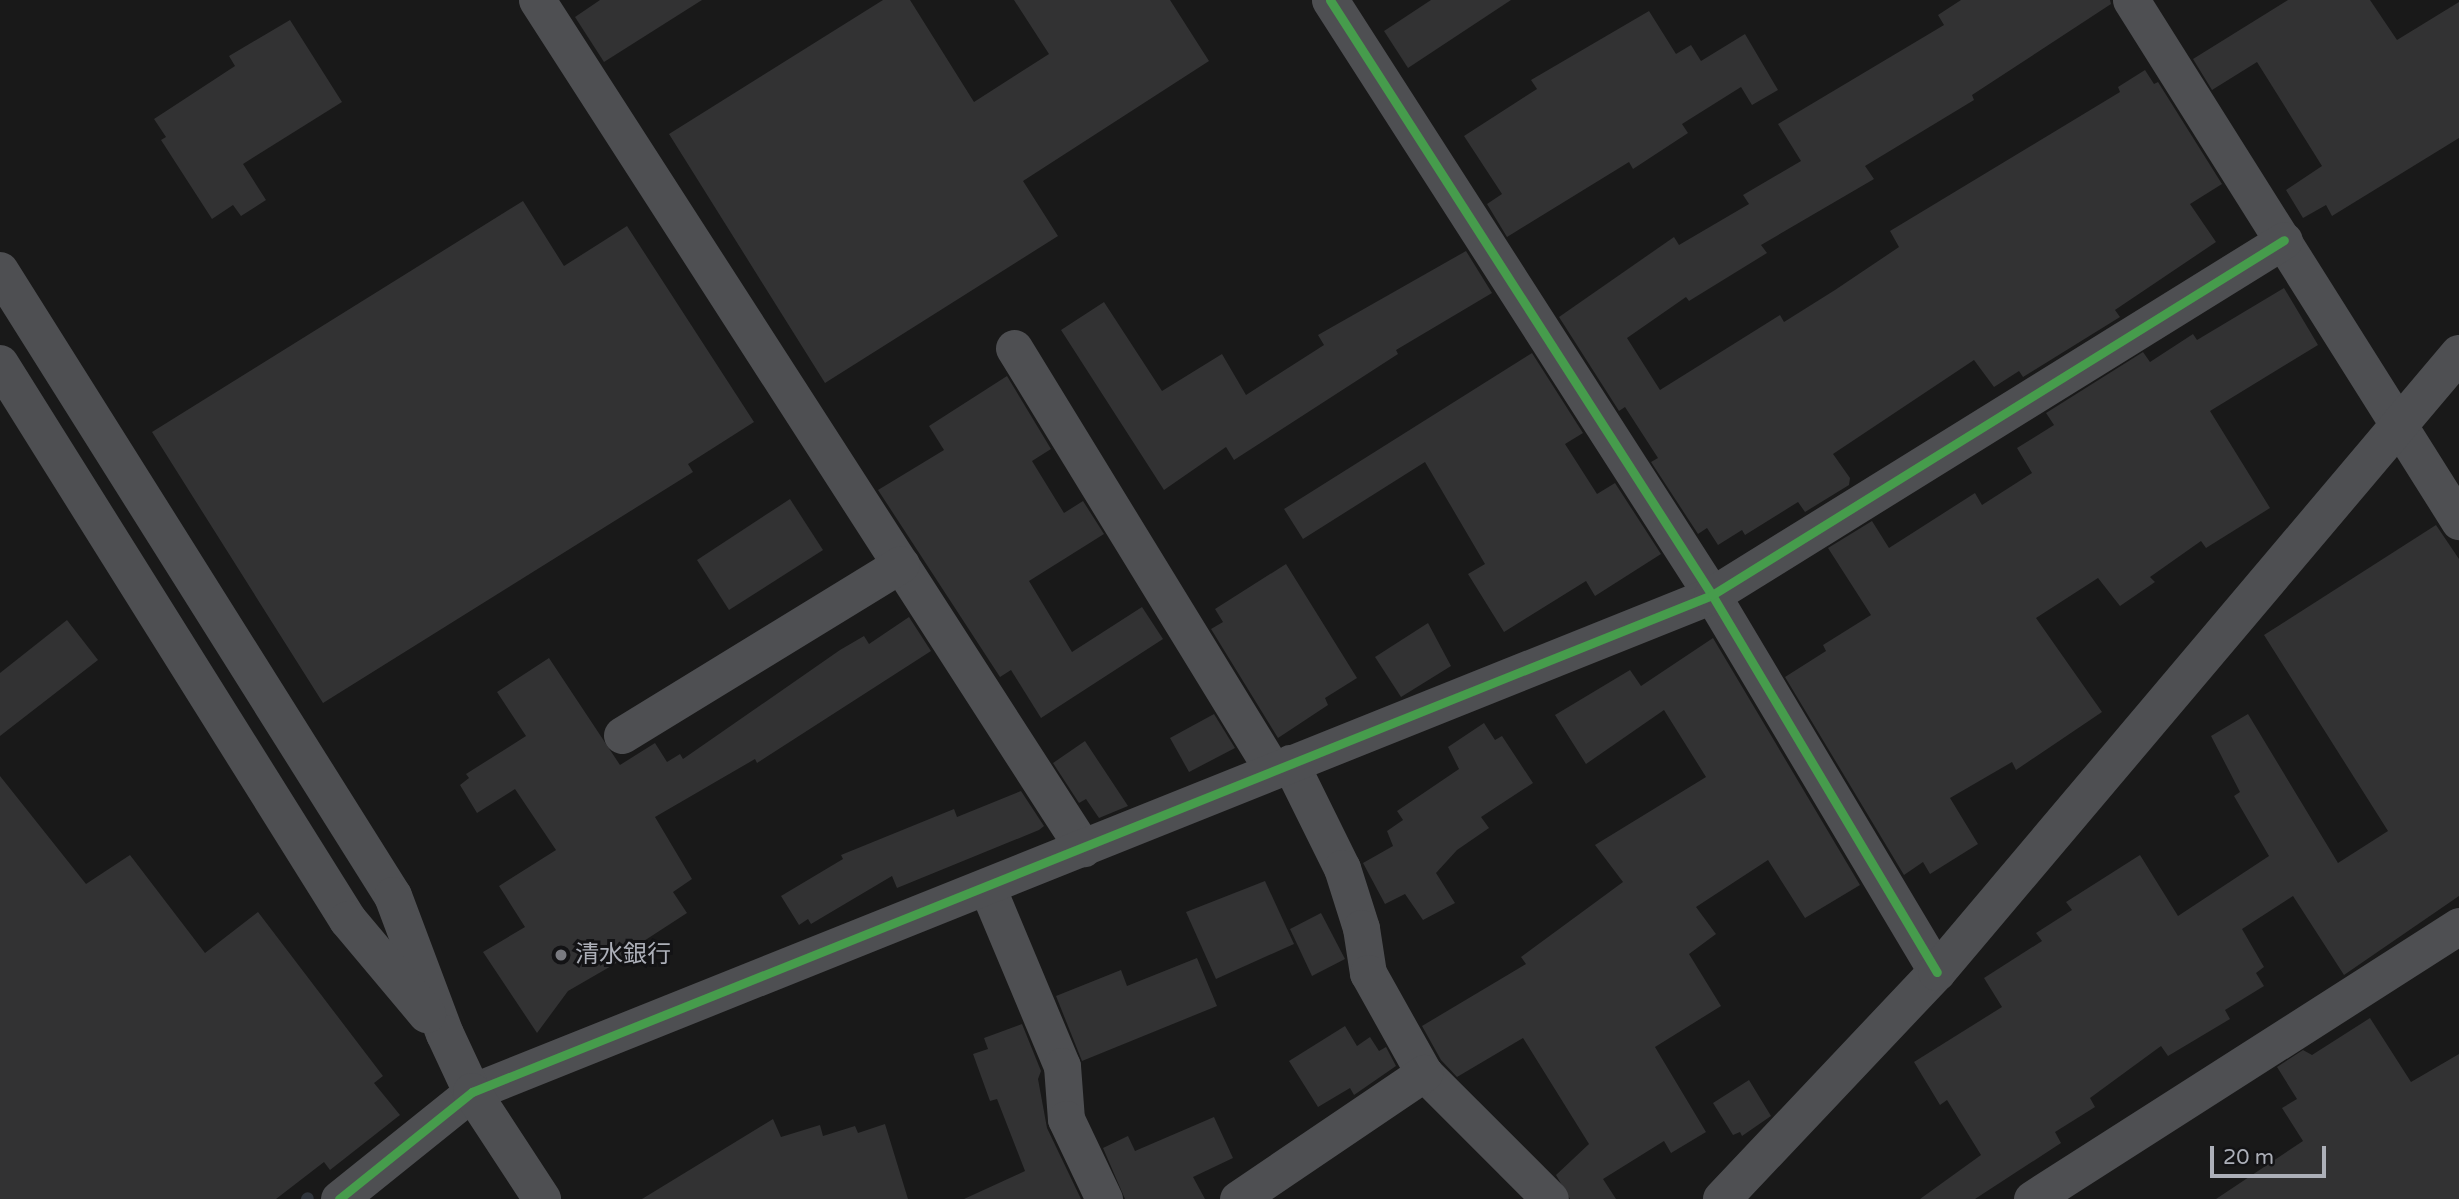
<!DOCTYPE html>
<meta charset="utf-8">
<style>
body{margin:0}
#map{position:relative;width:2459px;height:1199px;overflow:hidden;background:#191919;font-family:"Varela Round","Noto Sans JP",sans-serif}
div>[style]{position:absolute}
[style*='--x']{left:calc(var(--x)*1px);top:calc(var(--y)*1px);width:calc(var(--w)*1px);rotate:calc(var(--a)*1deg)}
.stream>*{height:12px;margin:-6px;padding:0 6px;transform-origin:6px;border-radius:6px;background:#30353c}
.building>*{inset:0;background:#323233}
.minor>*{height:37px;margin:-18.5px;padding:0 18.5px;transform-origin:18.5px;border-radius:18.5px;background:#4e4f52}
.tertiary>*{height:38px;margin:-19px;padding:0 19px;transform-origin:19px;border-radius:19px;background:#4e4f52}
.cycleway>*{height:9px;margin:-4.5px;padding:0 4.5px;transform-origin:4.5px;border-radius:4.5px;background:#469c4c}
.dots>*{width:19px;height:19px;translate:-50% -50%;box-sizing:border-box;border:4px solid #131315;border-radius:50%}
span{translate:-50% -50%;white-space:nowrap;text-align:center;line-height:1.15;-webkit-text-stroke:6px #131315;paint-order:stroke}
.poi-label{font-size:24px;color:#acafb8}
.left{translate:0 -50%;text-align:left}
.scale{position:absolute;left:2210px;top:1146px;width:116px;height:32px;box-sizing:border-box;border:4px solid #acafb8;border-top:0;padding-left:9px;font-size:21px;line-height:24px;white-space:nowrap;color:#acafb8;-webkit-text-stroke:5px #131315;paint-order:stroke}
</style>
<div id="map">
<div class="stream">
<div style="--x:307;--y:1199;--w:1;--a:-45"></div>
</div>
<div class="building">
<div style="clip-path:polygon(600px 0,702px 0,604px 62px,575px 17px)"></div>
<div style="clip-path:polygon(883px 0,910px 0,974px 102px,1049px 54px,1014px 0,1170px 0,1209px 61px,1023px 181px,1058px 236px,825px 383px,669px 134px)"></div>
<div style="clip-path:polygon(1431px 0,1511px 0,1408px 68px,1384px 31px)"></div>
<div style="clip-path:polygon(1961px 0,2110px 0,2111px 4px,1972px 95px,1974px 100px,1865px 166px,1874px 179px,1761px 245px,1767px 253px,1689px 301px,1686px 297px,1627px 338px,1660px 390px,1780px 315px,1784px 322px,1835px 290px,1899px 247px,1890px 231px,2120px 92px,2118px 87px,2145px 70px,2154px 84px,2158px 82px,2222px 184px,2190px 204px,2216px 242px,2115px 310px,2120px 317px,2023px 377px,2019px 371px,1994px 387px,1974px 360px,1833px 454px,1850px 478px,1849px 485px,1805px 512px,1798px 502px,1745px 535px,1742px 530px,1718px 545px,1707px 528px,1698px 534px,1651px 462px,1658px 458px,1625px 407px,1619px 411px,1559px 317px,1674px 237px,1679px 245px,1749px 204px,1743px 195px,1801px 161px,1778px 124px,1944px 25px,1938px 15px)"></div>
<div style="clip-path:polygon(2288px 0,2370px 0,2397px 40px,2459px 2px,2459px 138px,2332px 216px,2326px 205px,2303px 218px,2286px 190px,2322px 166px,2257px 62px,2212px 90px,2193px 59px)"></div>
<div style="clip-path:polygon(1649px 11px,1676px 54px,1691px 45px,1701px 61px,1745px 34px,1778px 90px,1752px 105px,1741px 87px,1682px 124px,1688px 133px,1633px 169px,1629px 162px,1507px 237px,1487px 204px,1502px 194px,1464px 136px,1537px 89px,1531px 80px)"></div>
<div style="clip-path:polygon(290px 20px,342px 102px,243px 164px,266px 200px,241px 216px,233px 205px,212px 219px,161px 140px,166px 137px,154px 119px,235px 66px,229px 56px)"></div>
<div style="clip-path:polygon(523px 201px,564px 266px,627px 226px,754px 422px,688px 464px,693px 472px,323px 703px,152px 432px)"></div>
<div style="clip-path:polygon(1466px 251px,1492px 293px,1396px 350px,1398px 354px,1234px 460px,1226px 447px,1164px 490px,1061px 330px,1104px 302px,1162px 391px,1222px 354px,1246px 395px,1324px 345px,1318px 335px)"></div>
<div style="clip-path:polygon(2284px 288px,2318px 345px,2210px 411px,2270px 508px,2206px 548px,2201px 541px,2150px 577px,2155px 582px,2120px 606px,2098px 578px,2036px 618px,2102px 712px,2016px 770px,2012px 762px,1950px 798px,1978px 844px,1930px 874px,1923px 862px,1904px 875px,1785px 677px,1826px 651px,1823px 645px,1871px 615px,1828px 548px,1872px 521px,1889px 548px,1975px 493px,1982px 505px,2032px 473px,2017px 448px,2054px 425px,2046px 413px,2143px 352px,2150px 362px,2193px 334px,2197px 340px)"></div>
<div style="clip-path:polygon(1532px 353px,1583px 433px,1565px 444px,1597px 494px,1615px 483px,1661px 554px,1595px 596px,1586px 581px,1504px 632px,1468px 574px,1485px 564px,1425px 462px,1303px 539px,1284px 509px)"></div>
<div style="clip-path:polygon(1007px 376px,1051px 449px,1032px 461px,1064px 513px,1083px 501px,1104px 534px,1029px 581px,1072px 652px,1142px 607px,1163px 639px,1041px 718px,1011px 670px,1000px 677px,878px 490px,944px 450px,929px 426px)"></div>
<div style="clip-path:polygon(790px 499px,823px 550px,729px 610px,697px 560px)"></div>
<div style="clip-path:polygon(2436px 525px,2459px 559px,2459px 896px,2344px 975px,2293px 896px,2242px 929px,2264px 967px,2256px 973px,2264px 986px,2225px 1010px,2230px 1019px,2168px 1056px,2161px 1046px,2090px 1098px,2095px 1107px,2055px 1132px,2061px 1143px,1975px 1199px,1920px 1199px,1981px 1155px,1947px 1100px,1940px 1105px,1914px 1062px,2002px 1007px,1984px 978px,2042px 941px,2036px 933px,2072px 910px,2066px 902px,2140px 855px,2178px 916px,2269px 856px,2234px 796px,2240px 792px,2211px 736px,2248px 714px,2338px 863px,2388px 831px,2264px 635px)"></div>
<div style="clip-path:polygon(1286px 564px,1357px 678px,1325px 698px,1328px 705px,1278px 738px,1211px 629px,1223px 622px,1215px 609px)"></div>
<div style="clip-path:polygon(909px 617px,931px 651px,757px 763px,755px 759px,655px 817px,692px 879px,673px 892px,687px 913px,630px 950px,632px 954px,568px 991px,537px 1033px,483px 952px,525px 927px,499px 886px,556px 850px,515px 789px,477px 813px,460px 785px,469px 778px,466px 774px,526px 736px,497px 692px,549px 658px,620px 765px,655px 743px,667px 762px,680px 754px,683px 759px,840px 650px,864px 636px,869px 644px)"></div>
<div style="clip-path:polygon(67px 620px,98px 660px,0 736px,0 673px)"></div>
<div style="clip-path:polygon(1428px 623px,1451px 666px,1401px 697px,1375px 657px)"></div>
<div style="clip-path:polygon(1713px 638px,1860px 885px,1805px 918px,1768px 860px,1696px 907px,1716px 934px,1689px 954px,1721px 1006px,1655px 1047px,1706px 1132px,1671px 1153px,1664px 1141px,1603px 1179px,1616px 1199px,1570px 1199px,1556px 1175px,1589px 1144px,1523px 1038px,1457px 1077px,1441px 1060px,1422px 1026px,1526px 964px,1521px 957px,1623px 882px,1595px 845px,1706px 777px,1664px 710px,1586px 764px,1555px 715px,1630px 670px,1641px 686px)"></div>
<div style="clip-path:polygon(1214px 714px,1235px 748px,1189px 772px,1170px 738px)"></div>
<div style="clip-path:polygon(1484px 723px,1495px 740px,1502px 736px,1533px 783px,1481px 817px,1489px 828px,1457px 850px,1436px 873px,1455px 903px,1423px 920px,1405px 894px,1385px 904px,1363px 863px,1393px 846px,1387px 831px,1403px 820px,1397px 811px,1459px 769px,1448px 747px)"></div>
<div style="clip-path:polygon(1085px 741px,1128px 806px,1099px 818px,1086px 799px,1079px 803px,1053px 763px)"></div>
<div style="clip-path:polygon(0 776px,86px 884px,130px 855px,205px 953px,258px 912px,383px 1076px,374px 1083px,400px 1115px,330px 1170px,324px 1162px,276px 1199px,0 1199px)"></div>
<div style="clip-path:polygon(1021px 791px,1044px 826px,1039px 830px,897px 888px,892px 876px,811px 924px,808px 919px,799px 925px,781px 896px,843px 859px,841px 855px,954px 809px,957px 817px)"></div>
<div style="clip-path:polygon(1265px 881px,1294px 944px,1216px 979px,1186px 912px)"></div>
<div style="clip-path:polygon(1321px 913px,1345px 959px,1312px 976px,1290px 929px)"></div>
<div style="clip-path:polygon(1197px 958px,1217px 1006px,1082px 1061px,1056px 996px,1121px 970px,1127px 986px)"></div>
<div style="clip-path:polygon(2370px 1018px,2411px 1082px,2459px 1054px,2459px 1199px,2216px 1199px,2303px 1141px,2282px 1108px,2297px 1099px,2277px 1067px,2303px 1050px,2312px 1055px)"></div>
<div style="clip-path:polygon(1022px 1024px,1041px 1071px,1038px 1079px,1047px 1128px,1081px 1199px,964px 1199px,1025px 1171px,997px 1099px,990px 1101px,973px 1054px,988px 1049px,984px 1038px)"></div>
<div style="clip-path:polygon(1345px 1026px,1357px 1046px,1370px 1037px,1379px 1051px,1386px 1047px,1396px 1066px,1354px 1095px,1350px 1088px,1318px 1107px,1289px 1061px)"></div>
<div style="clip-path:polygon(1749px 1080px,1771px 1116px,1742px 1136px,1740px 1132px,1733px 1135px,1713px 1103px)"></div>
<div style="clip-path:polygon(1214px 1117px,1233px 1158px,1193px 1177px,1205px 1199px,1125px 1199px,1103px 1148px,1128px 1136px,1135px 1151px)"></div>
<div style="clip-path:polygon(773px 1119px,781px 1137px,820px 1125px,823px 1136px,855px 1126px,858px 1133px,885px 1124px,908px 1199px,642px 1199px)"></div>
</div>
<div class="minor">
<div style="--x:537;--y:0;--w:1009;--a:57.22"></div>
<div style="--x:1330;--y:0;--w:707;--a:57.3"></div>
<div style="--x:1712;--y:595;--w:439;--a:59.2"></div>
<div style="--x:2131;--y:0;--w:616;--a:57.81"></div>
<div style="--x:1014;--y:348;--w:495;--a:58.5"></div>
<div style="--x:622;--y:735;--w:327;--a:-31.5"></div>
<div style="--x:1290;--y:763;--w:117;--a:63.7"></div>
<div style="--x:1342;--y:868;--w:63;--a:72.4"></div>
<div style="--x:1361;--y:928;--w:46;--a:81.2"></div>
<div style="--x:1368;--y:973;--w:115;--a:60.8"></div>
<div style="--x:1424;--y:1073;--w:178;--a:45"></div>
<div style="--x:987;--y:887;--w:194;--a:67.3"></div>
<div style="--x:1062;--y:1066;--w:53;--a:85.7"></div>
<div style="--x:1066;--y:1119;--w:89;--a:64.6"></div>
<div style="--x:339;--y:1199;--w:171;--a:-38.8"></div>
<div style="--x:472;--y:1092;--w:1336;--a:-21.84"></div>
<div style="--x:1712;--y:595;--w:673;--a:-31.82"></div>
<div style="--x:1238;--y:1199;--w:225;--a:-34.1"></div>
<div style="--x:2032;--y:1199;--w:507;--a:-32.59"></div>
</div>
<div class="tertiary">
<div style="--x:0;--y:271;--w:738;--a:57.84"></div>
<div style="--x:393;--y:896;--w:147;--a:69.4"></div>
<div style="--x:445;--y:1034;--w:64;--a:65"></div>
<div style="--x:472;--y:1092;--w:128;--a:56.8"></div>
<div style="--x:0;--y:364;--w:656;--a:57.96"></div>
<div style="--x:348;--y:920;--w:123;--a:50"></div>
<div style="--x:1722;--y:1199;--w:313;--a:-46.6"></div>
<div style="--x:1937;--y:972;--w:809;--a:-49.81"></div>
</div>
<div class="cycleway">
<div style="--x:1330;--y:0;--w:707;--a:57.3"></div>
<div style="--x:1712;--y:595;--w:439;--a:59.2"></div>
<div style="--x:339;--y:1199;--w:171;--a:-38.8"></div>
<div style="--x:472;--y:1092;--w:1336;--a:-21.84"></div>
<div style="--x:1712;--y:595;--w:673;--a:-31.82"></div>
</div>
<div class="dots">
<div style="left:561px;top:955px;background:#797a80"></div>
</div>
<div class="poi-label">
<span class="left" style="left:575px;top:955px">清水銀行</span>
</div>
<div class="scale">20 m</div>
</div>
